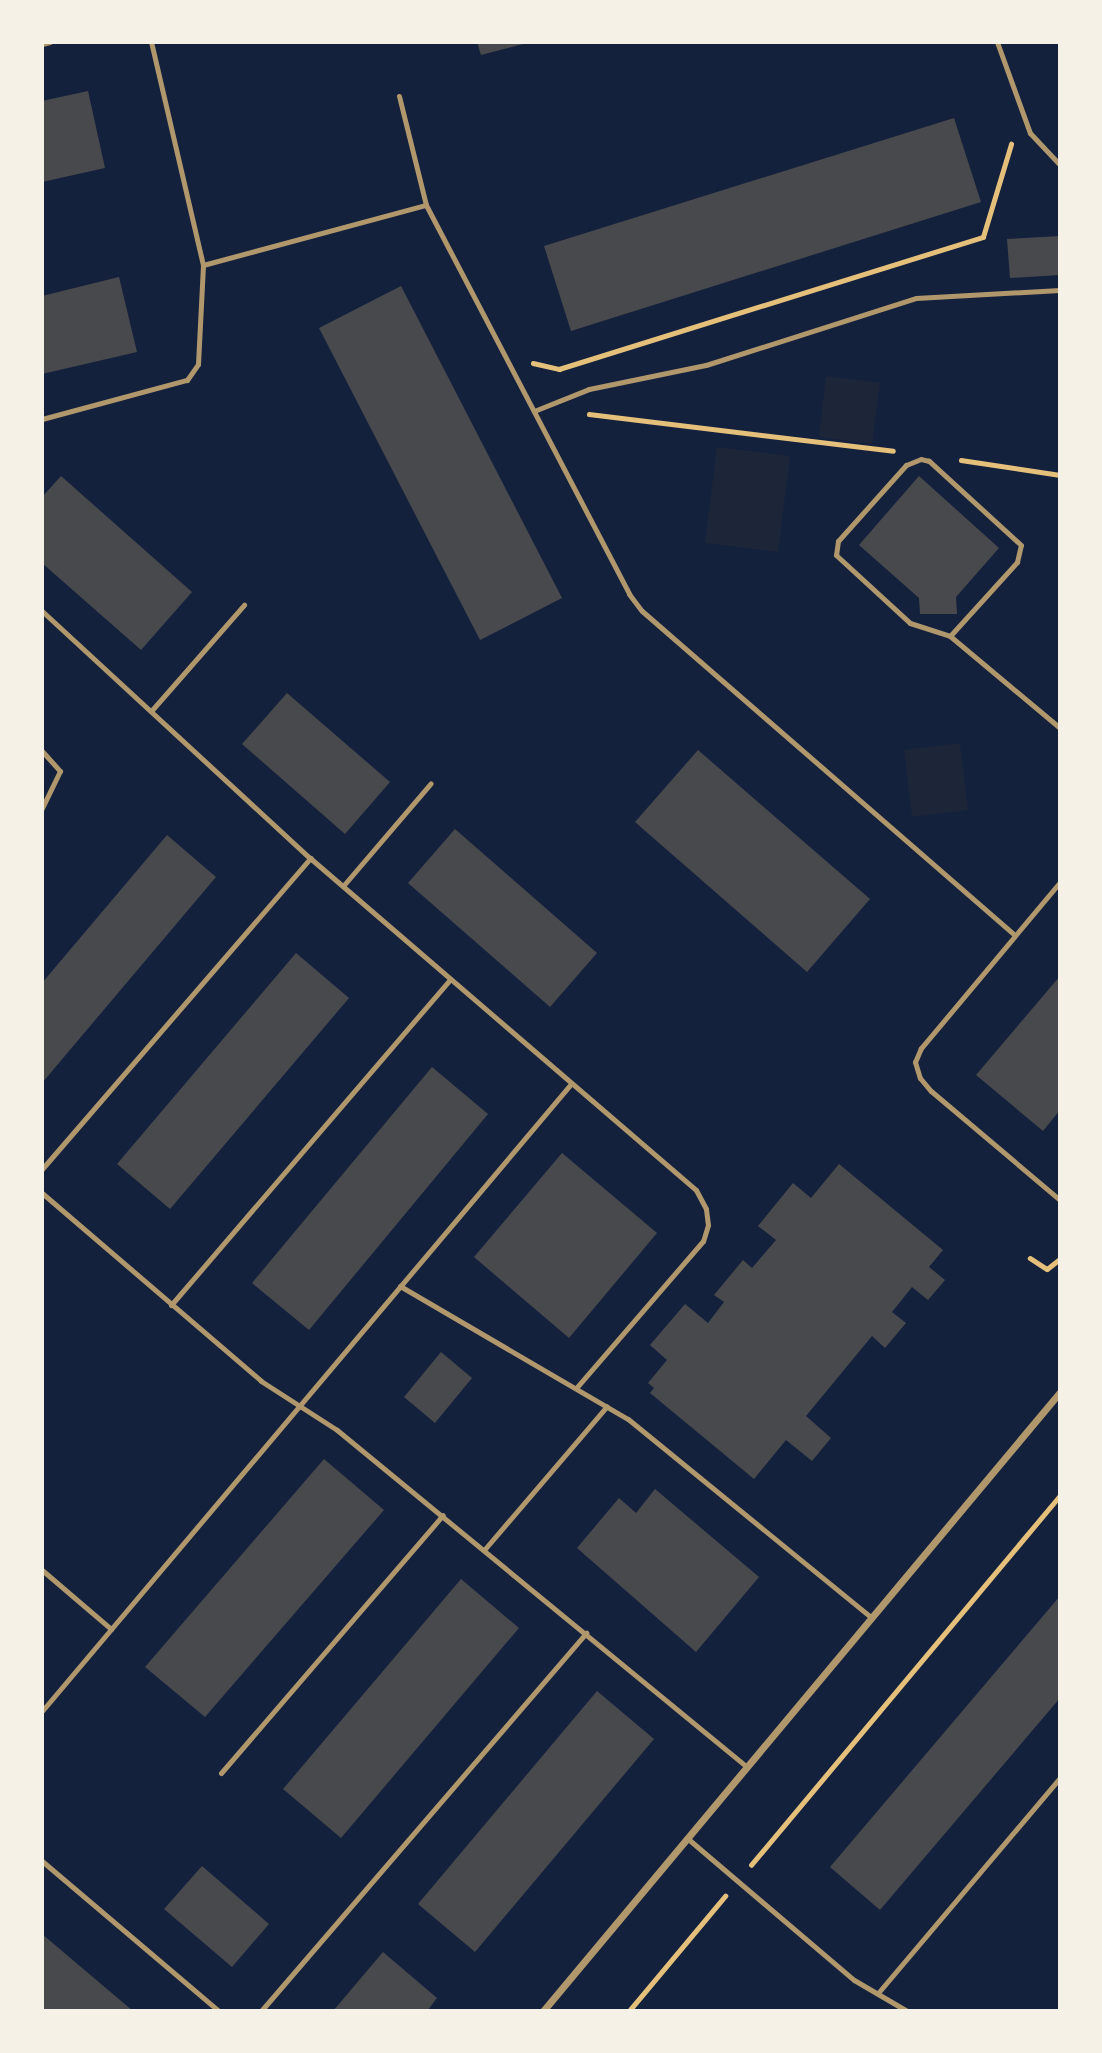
<!DOCTYPE html>
<style>
body{margin:0}
#map{position:relative;width:1102px;height:2053px;overflow:hidden;background:#14213d;font-family:Georgia,serif}
div>[style]{position:absolute}
[style*='--x']{left:calc(var(--x)*1px);top:calc(var(--y)*1px);width:calc(var(--w)*1px);rotate:calc(var(--a)*1deg)}
.green>*{inset:0;background:#1d2539}
.building>*{inset:0;background:#48494c}
.path>*{height:4.5px;margin:-2.25px;padding:0 2.25px;transform-origin:2.25px;border-radius:2.25px;background:#e5c07b}
.service>*{height:5px;margin:-2.5px;padding:0 2.5px;transform-origin:2.5px;border-radius:2.5px;background:#b1986c}
.minor>*{height:7px;margin:-3.5px;padding:0 3.5px;transform-origin:3.5px;border-radius:3.5px;background:#b1986c}
span{translate:-50% -50%;white-space:nowrap;text-align:center;line-height:1.15;-webkit-text-stroke:6px #f6f1e7;paint-order:stroke}
.frame{position:absolute;inset:0;border:44px solid #f6f1e7;pointer-events:none}
</style>
<div id="map">
<div class="green">
<div style="clip-path:polygon(826px 376px,880px 383px,872px 444px,819px 437px)"></div>
<div style="clip-path:polygon(717px 447px,790px 456px,778px 552px,705px 543px)"></div>
<div style="clip-path:polygon(960px 743px,968px 810px,912px 817px,904px 750px)"></div>
</div>
<div class="building">
<div style="clip-path:polygon(477px 42px,527px 42px,527px 43px,481px 55px)"></div>
<div style="clip-path:polygon(88px 91px,105px 168px,42px 182px,42px 101px)"></div>
<div style="clip-path:polygon(954px 118px,981px 202px,571px 331px,544px 246px)"></div>
<div style="clip-path:polygon(1060px 236px,1060px 275px,1010px 278px,1007px 239px)"></div>
<div style="clip-path:polygon(119px 277px,137px 352px,42px 374px,42px 296px)"></div>
<div style="clip-path:polygon(401px 286px,562px 598px,480px 640px,319px 328px)"></div>
<div style="clip-path:polygon(61px 476px,192px 592px,141px 650px,42px 563px,42px 497px)"></div>
<div style="clip-path:polygon(919px 476px,999px 548px,956px 597px,957px 614px,920px 614px,919px 598px,859px 545px)"></div>
<div style="clip-path:polygon(287px 693px,390px 782px,345px 834px,242px 744px)"></div>
<div style="clip-path:polygon(698px 750px,870px 899px,807px 972px,635px 822px)"></div>
<div style="clip-path:polygon(455px 829px,597px 953px,550px 1007px,408px 883px)"></div>
<div style="clip-path:polygon(167px 835px,216px 877px,42px 1083px,42px 983px)"></div>
<div style="clip-path:polygon(296px 953px,349px 998px,170px 1209px,117px 1164px)"></div>
<div style="clip-path:polygon(1060px 976px,1060px 1110px,1043px 1131px,976px 1075px)"></div>
<div style="clip-path:polygon(432px 1067px,488px 1114px,309px 1330px,252px 1283px)"></div>
<div style="clip-path:polygon(562px 1153px,657px 1233px,569px 1338px,474px 1257px)"></div>
<div style="clip-path:polygon(839px 1164px,943px 1250px,929px 1267px,945px 1280px,928px 1300px,912px 1287px,892px 1312px,906px 1323px,885px 1348px,872px 1336px,806px 1416px,831px 1438px,812px 1461px,786px 1440px,754px 1479px,650px 1393px,654px 1388px,648px 1383px,667px 1360px,650px 1345px,685px 1304px,708px 1323px,724px 1302px,714px 1295px,743px 1260px,752px 1268px,776px 1240px,758px 1226px,793px 1183px,811px 1198px)"></div>
<div style="clip-path:polygon(441px 1352px,472px 1378px,435px 1423px,404px 1397px)"></div>
<div style="clip-path:polygon(324px 1459px,384px 1510px,205px 1717px,145px 1667px)"></div>
<div style="clip-path:polygon(655px 1489px,759px 1577px,696px 1652px,577px 1548px,619px 1498px,636px 1513px)"></div>
<div style="clip-path:polygon(461px 1579px,519px 1628px,341px 1838px,283px 1789px)"></div>
<div style="clip-path:polygon(1060px 1596px,1060px 1698px,880px 1910px,830px 1867px)"></div>
<div style="clip-path:polygon(597px 1691px,654px 1739px,475px 1952px,418px 1904px)"></div>
<div style="clip-path:polygon(202px 1866px,269px 1924px,232px 1967px,164px 1909px)"></div>
<div style="clip-path:polygon(42px 1934px,133px 2011px,42px 2011px)"></div>
<div style="clip-path:polygon(383px 1952px,437px 1998px,427px 2011px,333px 2011px)"></div>
</div>
<div class="path">
<div style="--x:533;--y:363;--w:27;--a:13"></div>
<div style="--x:559;--y:369;--w:444;--a:-17.3"></div>
<div style="--x:983;--y:237;--w:97;--a:-73.2"></div>
<div style="--x:589;--y:414;--w:306;--a:6.9"></div>
<div style="--x:961;--y:460;--w:100;--a:8.6"></div>
<div style="--x:1030;--y:1258;--w:20;--a:33"></div>
<div style="--x:1047;--y:1269;--w:16;--a:-38"></div>
<div style="--x:751;--y:1865;--w:482;--a:-50.1"></div>
<div style="--x:629;--y:2011;--w:150;--a:-50.1"></div>
</div>
<div class="service">
<div style="--x:997;--y:42;--w:97;--a:70.1"></div>
<div style="--x:1030;--y:133;--w:44;--a:46.8"></div>
<div style="--x:42;--y:44;--w:8;--a:-14"></div>
<div style="--x:399;--y:96;--w:112;--a:76.1"></div>
<div style="--x:426;--y:205;--w:439;--a:62.4"></div>
<div style="--x:629;--y:594;--w:21;--a:53"></div>
<div style="--x:642;--y:611;--w:494;--a:41"></div>
<div style="--x:203;--y:265;--w:231;--a:-15.1"></div>
<div style="--x:534;--y:411;--w:59;--a:-21.8"></div>
<div style="--x:589;--y:389;--w:119;--a:-11.6"></div>
<div style="--x:706;--y:365;--w:220;--a:-17.7"></div>
<div style="--x:916;--y:298;--w:144;--a:-3.2"></div>
<div style="--x:42;--y:419;--w:150;--a:-15.1"></div>
<div style="--x:187;--y:380;--w:19;--a:-55"></div>
<div style="--x:198;--y:364;--w:99;--a:-87.1"></div>
<div style="--x:203;--y:265;--w:229;--a:-103.1"></div>
<div style="--x:42;--y:611;--w:364;--a:42.7"></div>
<div style="--x:310;--y:858;--w:509;--a:40.7"></div>
<div style="--x:696;--y:1190;--w:21;--a:62"></div>
<div style="--x:706;--y:1209;--w:16;--a:83"></div>
<div style="--x:708;--y:1225;--w:17;--a:107"></div>
<div style="--x:703;--y:1241;--w:194;--a:130.8"></div>
<div style="--x:950;--y:636;--w:100;--a:-47.8"></div>
<div style="--x:1017;--y:562;--w:17;--a:-77"></div>
<div style="--x:1021;--y:545;--w:125;--a:-137.6"></div>
<div style="--x:929;--y:461;--w:8;--a:-166"></div>
<div style="--x:921;--y:459;--w:16;--a:158"></div>
<div style="--x:906;--y:465;--w:102;--a:131.8"></div>
<div style="--x:838;--y:541;--w:14;--a:98"></div>
<div style="--x:836;--y:555;--w:100;--a:42.6"></div>
<div style="--x:910;--y:623;--w:42;--a:18"></div>
<div style="--x:950;--y:636;--w:143;--a:39.9"></div>
<div style="--x:152;--y:710;--w:140;--a:-48.8"></div>
<div style="--x:42;--y:751;--w:27;--a:48"></div>
<div style="--x:60;--y:771;--w:41;--a:115.9"></div>
<div style="--x:1060;--y:882;--w:217;--a:129.9"></div>
<div style="--x:921;--y:1048;--w:15;--a:113"></div>
<div style="--x:915;--y:1062;--w:17;--a:73"></div>
<div style="--x:920;--y:1078;--w:17;--a:50"></div>
<div style="--x:931;--y:1091;--w:169;--a:40.2"></div>
<div style="--x:343;--y:886;--w:135;--a:-49.5"></div>
<div style="--x:42;--y:1169;--w:411;--a:-49.2"></div>
<div style="--x:42;--y:1193;--w:289;--a:40.6"></div>
<div style="--x:261;--y:1381;--w:90;--a:32.8"></div>
<div style="--x:337;--y:1430;--w:531;--a:39.42"></div>
<div style="--x:400;--y:1286;--w:264;--a:30.3"></div>
<div style="--x:628;--y:1419;--w:315;--a:39.2"></div>
<div style="--x:171;--y:1305;--w:429;--a:-49.4"></div>
<div style="--x:484;--y:1550;--w:189;--a:-49.5"></div>
<div style="--x:42;--y:1570;--w:91;--a:40.5"></div>
<div style="--x:42;--y:1711;--w:820;--a:-49.85"></div>
<div style="--x:221;--y:1773;--w:340;--a:-49.3"></div>
<div style="--x:687;--y:1838;--w:219;--a:40.4"></div>
<div style="--x:854;--y:1980;--w:61;--a:30.3"></div>
<div style="--x:42;--y:1861;--w:232;--a:40.3"></div>
<div style="--x:878;--y:1993;--w:282;--a:-49.8"></div>
<div style="--x:261;--y:2011;--w:499;--a:-49.3"></div>
</div>
<div class="minor">
<div style="--x:543;--y:2011;--w:807;--a:-50.13"></div>
</div>
<div class="frame"></div>
</div>
